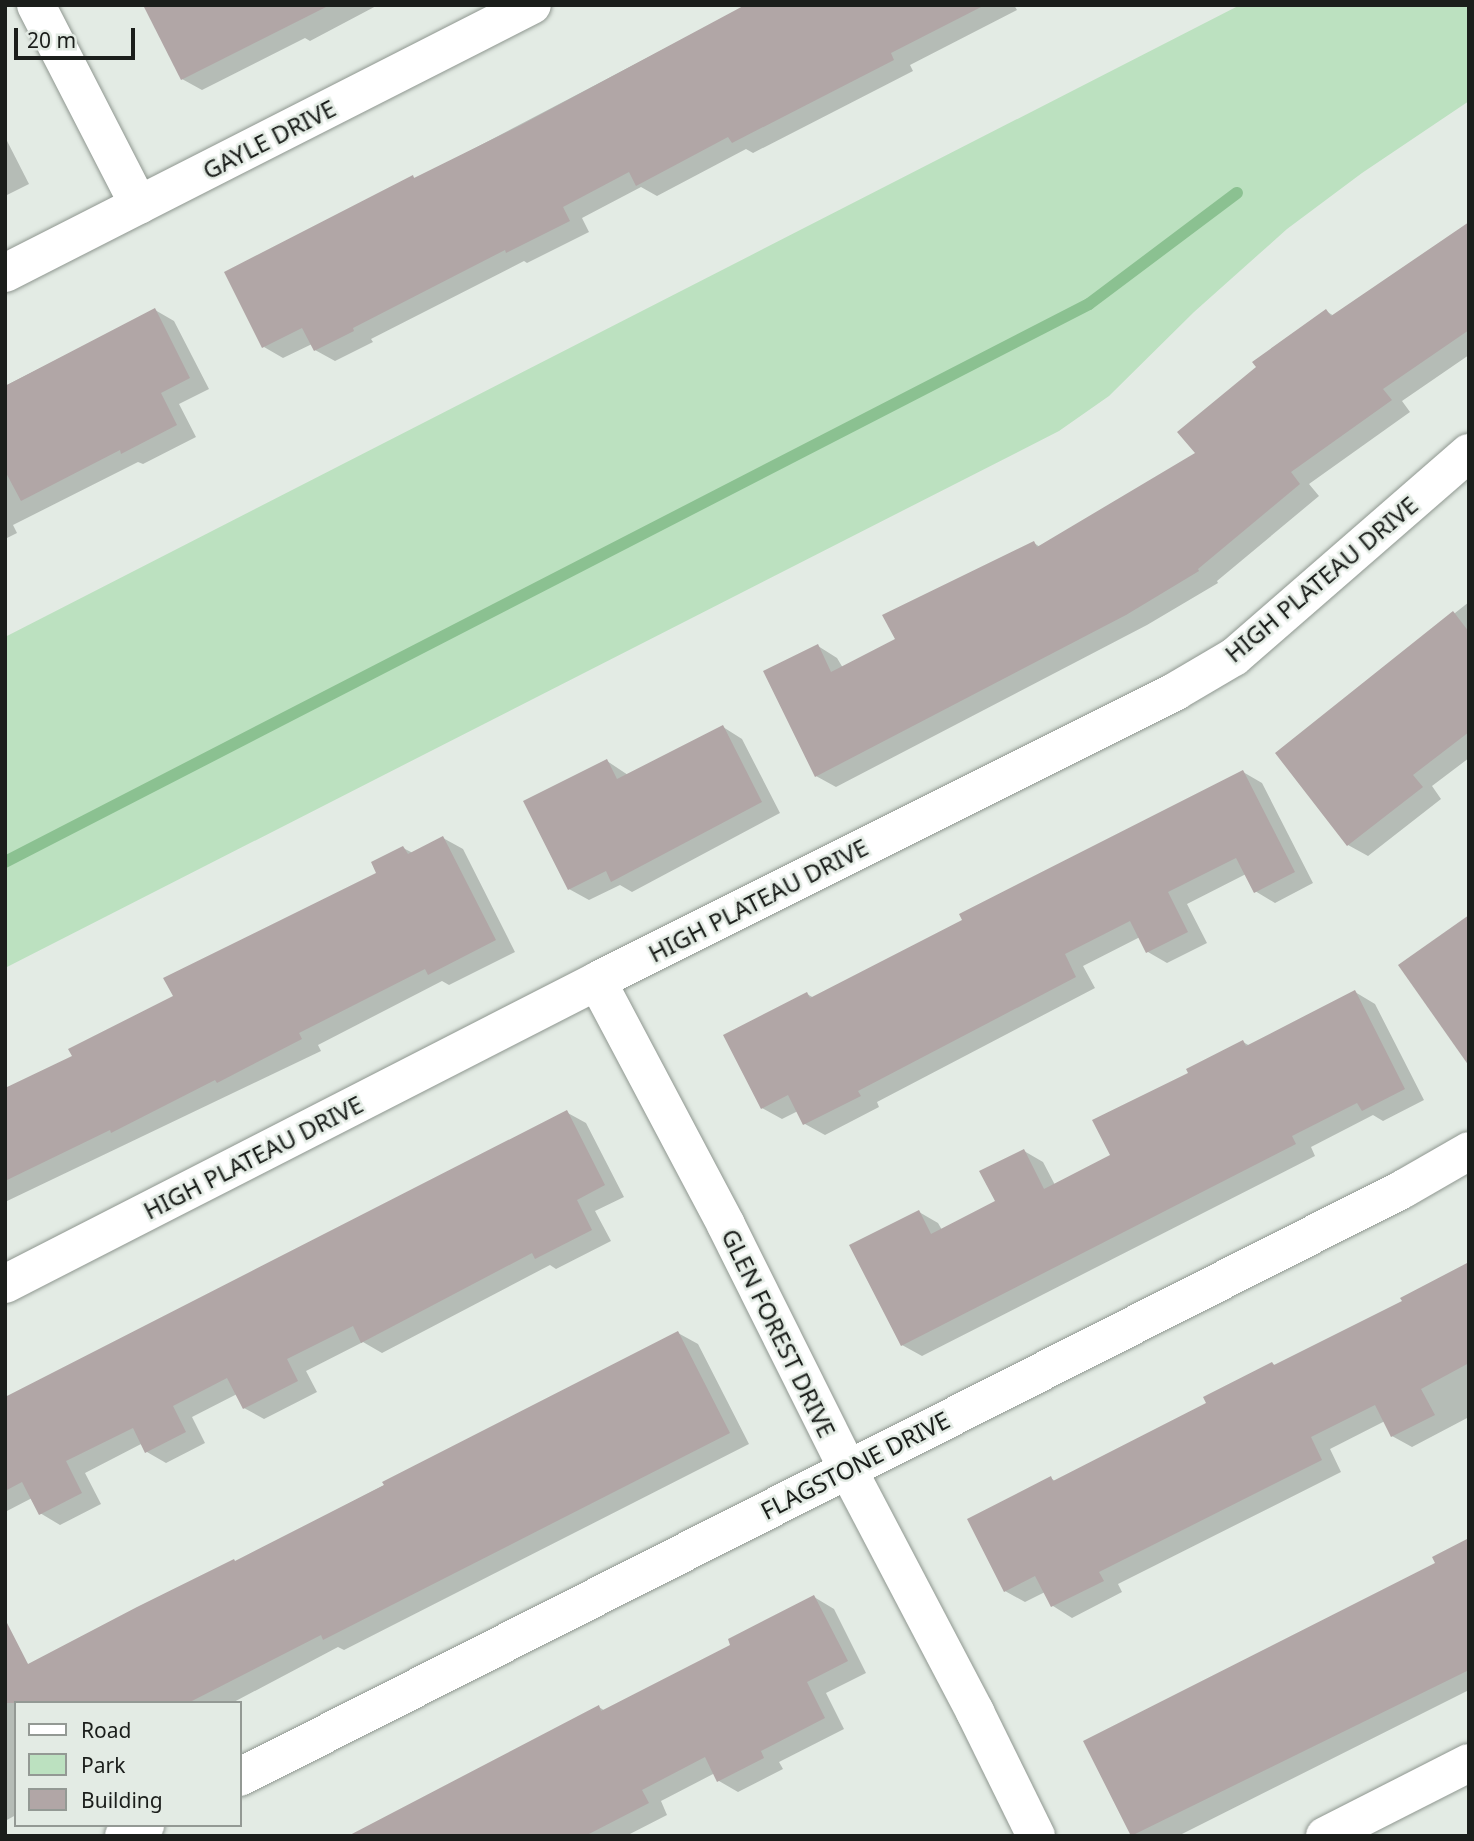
<!DOCTYPE html>
<style>
body{margin:0}
#map{position:relative;width:1474px;height:1841px;overflow:hidden;background:#e3ebe4;font-family:"Noto Sans",sans-serif}
div>[style]{position:absolute}
[style*='--x']{left:calc(var(--x)*1px);top:calc(var(--y)*1px);width:calc(var(--w)*1px);rotate:calc(var(--a)*1deg)}
.green>*{inset:0;background:#bce1c0}
.shadow>*{inset:0;background:#0003}
.stream>*{height:12px;margin:-6px;padding:0 6px;transform-origin:6px;border-radius:6px;background:#8bc191}
.building>*{inset:0;background:#b1a6a6}
.roads{filter:drop-shadow(0 0 2px #8f9790) drop-shadow(0 0 2px #8f9790)}
.minor>*{height:38px;margin:-19px;padding:0 19px;transform-origin:19px;border-radius:19px;background:#fff}
span{translate:-50% -50%;white-space:nowrap;text-align:center;line-height:1.15;-webkit-text-stroke:5px #e3ebe4;paint-order:stroke}
.street-label{font-size:24px;color:#1b1e1b}
.frame{position:absolute;inset:0;border:7px solid #1b1e1b;pointer-events:none}
.legend{position:absolute;left:14px;top:1701px;width:228px;height:126px;box-sizing:border-box;background:#e3ebe4;border:2px solid #939994;margin:0;padding:9px 12px;list-style:none;font-size:21px;color:#1b1e1b}
.legend li{display:flex;align-items:center;gap:14px;height:35px}
.legend b{width:35px;border:2px solid #939994}
.scale{position:absolute;left:14px;top:28px;width:121px;height:32px;box-sizing:border-box;border:4px solid #1b1e1b;border-top:0;padding-left:9px;font-size:21px;line-height:24px;white-space:nowrap;color:#1b1e1b;-webkit-text-stroke:5px #e3ebe4;paint-order:stroke}
</style>
<div id="map">
<div class="green">
<div style="clip-path:polygon(1240px 5px,1469px 5px,1469px 101px,1362px 173px,1287px 229px,1194px 312px,1109px 396px,1059px 431px,5px 968px,5px 637px)"></div>
</div>
<div class="shadow">
<div style="clip-path:polygon(145px 5px,378px 5px,310px 41px,305px 38px,202px 90px,182px 79px)"></div>
<div style="clip-path:polygon(748px 5px,1014px 5px,1017px 10px,910px 65px,913px 71px,753px 153px,746px 149px,657px 196px,641px 187px,582px 218px,589px 232px,527px 263px,524px 261px,371px 339px,373px 342px,335px 361px,315px 350px,312px 344px,283px 358px,264px 347px,413px 177px,416px 179px)"></div>
<div style="clip-path:polygon(5px 137px,29px 184px,5px 196px)"></div>
<div style="clip-path:polygon(1469px 224px,1469px 355px,1402px 401px,1410px 412px,1309px 484px,1319px 496px,1217px 581px,1218px 583px,1147px 625px,836px 787px,816px 776px,818px 646px,837px 658px,843px 668px,898px 640px,1034px 543px,1040px 547px,1198px 454px,1326px 311px,1334px 316px)"></div>
<div style="clip-path:polygon(155px 310px,174px 321px,209px 389px,179px 404px,196px 437px,143px 464px,138px 462px,13px 525px,17px 533px,5px 539px,5px 386px)"></div>
<div style="clip-path:polygon(1469px 602px,1469px 758px,1432px 786px,1441px 799px,1368px 856px,1348px 845px,1277px 753px)"></div>
<div style="clip-path:polygon(723px 727px,742px 739px,780px 813px,632px 892px,620px 885px,589px 900px,569px 889px,607px 761px,628px 775px)"></div>
<div style="clip-path:polygon(1243px 772px,1262px 783px,1313px 883px,1275px 903px,1255px 891px,1246px 874px,1187px 904px,1207px 943px,1167px 963px,1148px 952px,1140px 937px,1083px 966px,1095px 988px,877px 1102px,879px 1107px,825px 1135px,805px 1124px,798px 1111px,782px 1119px,762px 1108px,807px 994px,814px 998px,964px 921px)"></div>
<div style="clip-path:polygon(443px 838px,463px 849px,515px 952px,449px 985px,442px 981px,318px 1045px,321px 1051px,5px 1202px,5px 1090px,74px 1057px,379px 874px,403px 848px,413px 853px)"></div>
<div style="clip-path:polygon(1355px 992px,1375px 1004px,1424px 1100px,1383px 1121px,1373px 1115px,1311px 1147px,1315px 1156px,922px 1356px,902px 1345px,919px 1212px,938px 1223px,942px 1230px,997px 1202px,1024px 1151px,1043px 1162px,1055px 1185px,1113px 1156px,1190px 1073px,1243px 1042px,1250px 1046px)"></div>
<div style="clip-path:polygon(566px 1112px,586px 1123px,624px 1197px,595px 1211px,611px 1241px,556px 1269px,550px 1265px,382px 1353px,363px 1342px,306px 1371px,317px 1392px,264px 1419px,244px 1408px,237px 1394px,192px 1417px,205px 1443px,166px 1463px,147px 1452px,143px 1443px,85px 1473px,101px 1504px,60px 1525px,40px 1513px,32px 1498px,5px 1512px,5px 1401px)"></div>
<div style="clip-path:polygon(1469px 1264px,1469px 1417px,1412px 1447px,1392px 1436px,1385px 1421px,1330px 1449px,1341px 1472px,1118px 1584px,1122px 1592px,1072px 1618px,1053px 1606px,1045px 1592px,1025px 1602px,1005px 1591px,1051px 1478px,1056px 1482px,1209px 1404px,1272px 1364px,1277px 1366px,1404px 1301px)"></div>
<div style="clip-path:polygon(678px 1333px,698px 1344px,749px 1444px,344px 1650px,338px 1647px,232px 1703px,16px 1703px,16px 1815px,5px 1821px,5px 1673px,26px 1663px,30px 1665px,236px 1562px)"></div>
<div style="clip-path:polygon(1469px 1540px,1469px 1690px,1178px 1836px,1133px 1836px,1085px 1742px,1437px 1564px)"></div>
<div style="clip-path:polygon(814px 1597px,834px 1609px,866px 1673px,826px 1693px,844px 1729px,779px 1762px,783px 1769px,738px 1792px,719px 1781px,715px 1773px,661px 1801px,667px 1815px,626px 1836px,351px 1836px,599px 1707px,605px 1711px,733px 1646px)"></div>
</div>
<div class="stream">
<div style="--x:5;--y:862;--w:1219;--a:-27.24"></div>
<div style="--x:1089;--y:304;--w:185;--a:-36.9"></div>
</div>
<div class="building">
<div style="clip-path:polygon(143px 5px,330px 5px,181px 80px)"></div>
<div style="clip-path:polygon(745px 5px,985px 5px,891px 53px,894px 60px,732px 143px,728px 137px,636px 186px,629px 172px,563px 207px,570px 221px,506px 253px,505px 250px,353px 328px,354px 331px,314px 351px,302px 328px,262px 348px,224px 272px,413px 175px,414px 178px,521px 125px)"></div>
<div style="clip-path:polygon(1469px 222px,1469px 330px,1383px 389px,1392px 400px,1291px 472px,1300px 484px,1198px 569px,1199px 571px,1126px 615px,815px 777px,763px 671px,818px 644px,831px 672px,895px 639px,882px 615px,1034px 541px,1037px 547px,1195px 453px,1177px 432px,1256px 367px,1252px 362px,1326px 309px,1331px 316px)"></div>
<div style="clip-path:polygon(155px 308px,190px 378px,161px 393px,177px 425px,121px 454px,120px 450px,21px 501px,5px 471px,5px 386px)"></div>
<div style="clip-path:polygon(1453px 611px,1469px 632px,1469px 732px,1413px 775px,1423px 787px,1347px 846px,1275px 753px)"></div>
<div style="clip-path:polygon(723px 725px,762px 802px,611px 882px,606px 871px,568px 890px,523px 801px,607px 759px,617px 779px)"></div>
<div style="clip-path:polygon(1243px 770px,1295px 872px,1254px 893px,1236px 858px,1168px 892px,1188px 932px,1146px 953px,1130px 921px,1065px 954px,1076px 977px,858px 1091px,861px 1096px,803px 1125px,788px 1095px,761px 1109px,723px 1035px,807px 992px,810px 998px,962px 920px,959px 914px)"></div>
<div style="clip-path:polygon(443px 836px,496px 940px,428px 975px,425px 969px,299px 1033px,302px 1039px,217px 1083px,215px 1080px,111px 1133px,110px 1130px,5px 1181px,5px 1088px,72px 1056px,68px 1049px,173px 996px,163px 978px,376px 873px,371px 862px,403px 846px,408px 854px)"></div>
<div style="clip-path:polygon(1469px 915px,1469px 1066px,1398px 965px)"></div>
<div style="clip-path:polygon(1355px 990px,1405px 1089px,1362px 1111px,1357px 1103px,1292px 1136px,1296px 1144px,901px 1346px,849px 1245px,919px 1210px,931px 1234px,995px 1201px,979px 1171px,1024px 1149px,1044px 1189px,1110px 1155px,1092px 1120px,1188px 1073px,1186px 1069px,1243px 1040px,1246px 1046px)"></div>
<div style="clip-path:polygon(567px 1110px,605px 1185px,577px 1200px,592px 1230px,535px 1259px,532px 1253px,361px 1343px,353px 1326px,287px 1359px,298px 1381px,243px 1409px,227px 1378px,173px 1406px,186px 1432px,145px 1453px,133px 1428px,66px 1461px,82px 1493px,39px 1515px,22px 1482px,5px 1491px,5px 1397px)"></div>
<div style="clip-path:polygon(1469px 1262px,1469px 1363px,1421px 1389px,1435px 1415px,1391px 1437px,1375px 1405px,1311px 1437px,1322px 1460px,1099px 1572px,1104px 1581px,1051px 1607px,1035px 1576px,1004px 1592px,967px 1519px,1051px 1476px,1053px 1481px,1206px 1403px,1203px 1397px,1272px 1362px,1274px 1365px,1402px 1301px,1400px 1298px)"></div>
<div style="clip-path:polygon(678px 1331px,730px 1433px,323px 1640px,321px 1635px,188px 1703px,5px 1703px,5px 1619px,28px 1664px,137px 1607px,234px 1559px,235px 1561px,384px 1485px,382px 1482px)"></div>
<div style="clip-path:polygon(1469px 1538px,1469px 1670px,1131px 1836px,1083px 1741px,1435px 1563px,1432px 1557px)"></div>
<div style="clip-path:polygon(814px 1595px,848px 1661px,807px 1682px,825px 1718px,761px 1751px,764px 1758px,717px 1782px,705px 1757px,642px 1790px,649px 1803px,585px 1836px,348px 1836px,599px 1705px,601px 1711px,730px 1645px,728px 1639px)"></div>
</div>
<div class="roads">
<div class="minor">
<div style="--x:36;--y:5;--w:225;--a:62.8"></div>
<div style="--x:5;--y:273;--w:591;--a:-26.96"></div>
<div style="--x:597;--y:981;--w:276;--a:62.1"></div>
<div style="--x:726;--y:1225;--w:271;--a:63.5"></div>
<div style="--x:847;--y:1468;--w:276;--a:62.3"></div>
<div style="--x:975;--y:1712;--w:138;--a:63.8"></div>
<div style="--x:5;--y:1284;--w:665;--a:-27.1"></div>
<div style="--x:597;--y:981;--w:648;--a:-26.6"></div>
<div style="--x:1176;--y:691;--w:67;--a:-30.4"></div>
<div style="--x:1234;--y:657;--w:311;--a:-41"></div>
<div style="--x:240;--y:1777;--w:1303;--a:-26.82"></div>
<div style="--x:1403;--y:1189;--w:76;--a:-29.9"></div>
<div style="--x:124;--y:1836;--w:24;--a:-28"></div>
<div style="--x:1325;--y:1836;--w:161;--a:-26.9"></div>
</div>
</div>
<div class="street-label">
<span style="left:269px;top:139px;rotate:-27deg">GAYLE DRIVE</span>
<span style="left:1321px;top:579px;rotate:-40deg">HIGH PLATEAU DRIVE</span>
<span style="left:758px;top:900px;rotate:-27deg">HIGH PLATEAU DRIVE</span>
<span style="left:253px;top:1157px;rotate:-27deg">HIGH PLATEAU DRIVE</span>
<span style="left:779px;top:1333px;rotate:64deg">GLEN FOREST DRIVE</span>
<span style="left:855px;top:1465px;rotate:-27deg">FLAGSTONE DRIVE</span>
</div>
<div class="frame"></div>
<ul class="legend">
<li><b style="height:9px;background:#fff"></b>Road</li>
<li><b style="height:19px;background:#bce1c0"></b>Park</li>
<li><b style="height:19px;background:#b1a6a6"></b>Building</li>
</ul>
<div class="scale">20 m</div>
</div>
